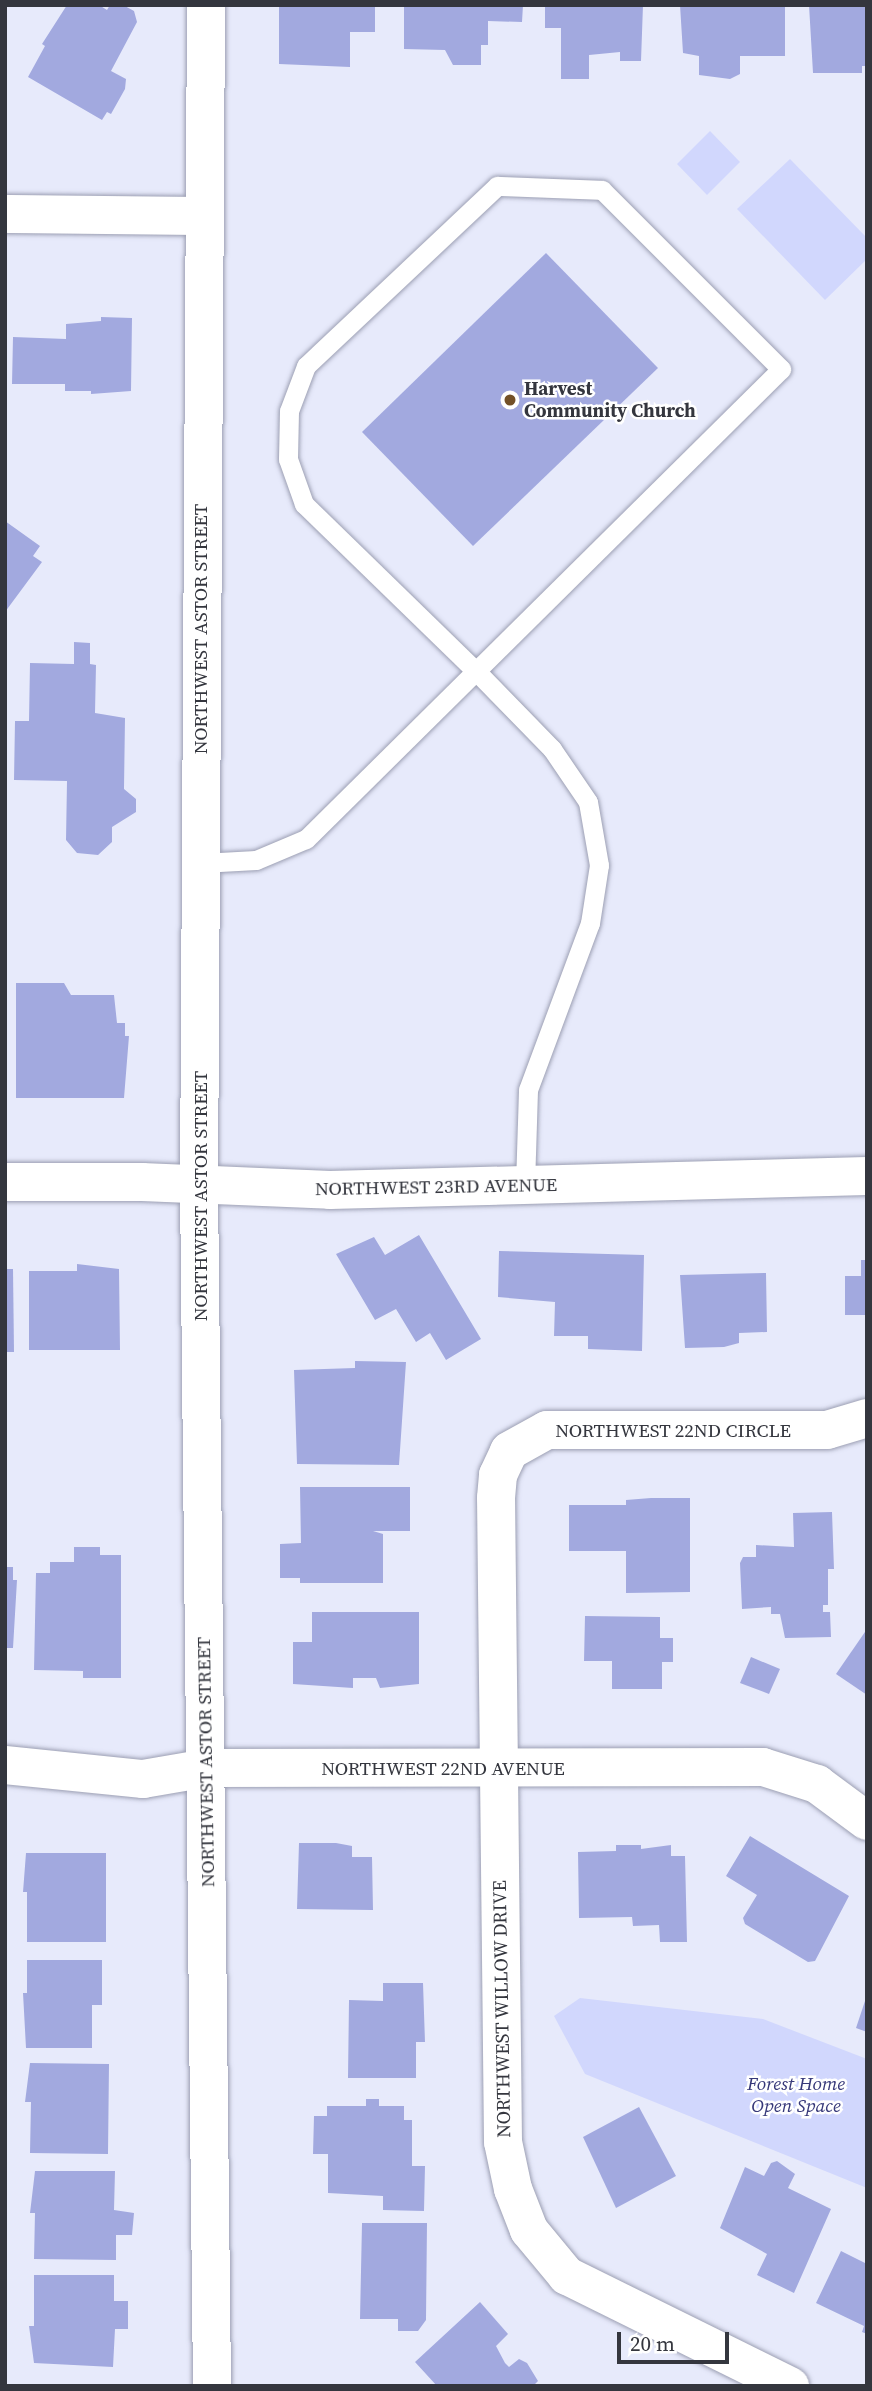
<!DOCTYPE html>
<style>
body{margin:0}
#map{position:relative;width:872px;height:2391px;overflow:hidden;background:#e7eafb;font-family:"Source Serif 4",serif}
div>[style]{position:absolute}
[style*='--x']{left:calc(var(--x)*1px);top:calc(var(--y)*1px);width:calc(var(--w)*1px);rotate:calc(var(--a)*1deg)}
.green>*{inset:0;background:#d1d7fd}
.building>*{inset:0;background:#a2a9df}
.roads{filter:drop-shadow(0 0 2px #9c9fb3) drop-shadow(0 0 2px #9c9fb3)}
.lane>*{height:19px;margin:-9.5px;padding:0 9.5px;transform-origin:9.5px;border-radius:9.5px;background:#fff}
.street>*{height:38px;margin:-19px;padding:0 19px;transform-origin:19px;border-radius:19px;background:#fff}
.secondary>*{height:38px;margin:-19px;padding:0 19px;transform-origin:19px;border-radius:19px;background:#fff}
.dots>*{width:19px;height:19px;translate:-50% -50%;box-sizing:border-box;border:4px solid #fff;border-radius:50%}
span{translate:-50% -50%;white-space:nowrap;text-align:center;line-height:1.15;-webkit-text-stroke:5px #fff;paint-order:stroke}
.poi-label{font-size:19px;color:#34363e;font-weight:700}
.left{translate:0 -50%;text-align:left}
.street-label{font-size:19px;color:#34363e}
.park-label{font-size:19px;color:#363879;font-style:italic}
.frame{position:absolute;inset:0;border:7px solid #34363e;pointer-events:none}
.scale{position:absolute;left:617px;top:2332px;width:112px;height:32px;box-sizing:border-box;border:4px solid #34363e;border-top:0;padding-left:9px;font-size:21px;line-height:24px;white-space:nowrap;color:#34363e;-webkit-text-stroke:5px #fff;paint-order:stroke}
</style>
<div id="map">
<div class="green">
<div style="clip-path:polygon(710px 131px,740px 162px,707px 195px,677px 164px)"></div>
<div style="clip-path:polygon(790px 159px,867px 238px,867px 259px,825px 300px,737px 209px)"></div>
<div style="clip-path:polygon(580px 1998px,763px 2019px,867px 2059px,867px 2188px,585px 2074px,554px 2016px)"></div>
</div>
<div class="building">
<div style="clip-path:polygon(67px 5px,99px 5px,107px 10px,110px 5px,123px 5px,134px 11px,137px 22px,111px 71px,126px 79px,125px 89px,111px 114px,107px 112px,102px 120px,28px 77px,45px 46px,42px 44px)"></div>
<div style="clip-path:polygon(279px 5px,375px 5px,375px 32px,350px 32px,350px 67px,279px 64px)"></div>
<div style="clip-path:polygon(404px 5px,523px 5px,522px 22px,488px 21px,488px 45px,481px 45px,481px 65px,453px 65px,445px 50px,404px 49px)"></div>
<div style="clip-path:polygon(545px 5px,643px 5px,641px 61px,620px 61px,620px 52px,589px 55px,589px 79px,561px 79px,561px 28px,545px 28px)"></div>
<div style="clip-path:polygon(680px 5px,785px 5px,785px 56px,740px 56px,740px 74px,730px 79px,699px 75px,699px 56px,683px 53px)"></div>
<div style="clip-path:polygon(809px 5px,867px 5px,867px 66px,862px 66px,862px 73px,813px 73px)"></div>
<div style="clip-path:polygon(546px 253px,658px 368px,473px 546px,362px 432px)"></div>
<div style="clip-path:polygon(101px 317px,132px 318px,131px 391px,91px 394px,91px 391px,65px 391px,65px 384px,12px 384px,13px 337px,66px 339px,66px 324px,101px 321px)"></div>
<div style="clip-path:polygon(5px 521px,40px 546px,33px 556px,42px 562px,5px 612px)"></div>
<div style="clip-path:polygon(74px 642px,90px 643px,90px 664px,96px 665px,95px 713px,125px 718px,124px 789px,136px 799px,136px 812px,112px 827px,112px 842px,98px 855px,77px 853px,66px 840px,67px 781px,14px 780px,15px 721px,29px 721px,30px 663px,74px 664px)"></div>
<div style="clip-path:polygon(16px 983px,64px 983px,71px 995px,114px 995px,117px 1023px,125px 1023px,125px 1036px,129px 1036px,124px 1098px,16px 1098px)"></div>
<div style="clip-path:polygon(419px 1235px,481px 1339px,446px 1360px,430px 1333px,416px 1342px,396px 1309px,375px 1320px,336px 1254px,374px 1237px,385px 1255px)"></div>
<div style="clip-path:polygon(499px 1251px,644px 1255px,642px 1351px,588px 1349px,588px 1336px,554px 1336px,555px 1302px,498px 1297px)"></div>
<div style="clip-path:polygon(861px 1260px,867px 1260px,867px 1315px,845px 1315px,845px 1276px,861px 1276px)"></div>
<div style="clip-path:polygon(77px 1264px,119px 1269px,120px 1350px,29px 1350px,29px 1271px,77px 1271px)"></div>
<div style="clip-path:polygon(5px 1269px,13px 1269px,14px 1352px,5px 1352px)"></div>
<div style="clip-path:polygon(766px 1273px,767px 1332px,739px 1333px,739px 1343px,724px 1347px,685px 1348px,680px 1275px)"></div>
<div style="clip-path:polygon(355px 1361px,406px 1362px,399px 1465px,297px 1464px,294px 1370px,355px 1368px)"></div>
<div style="clip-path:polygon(300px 1487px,410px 1487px,410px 1531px,373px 1531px,383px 1534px,383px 1583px,300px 1583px,300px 1578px,280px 1578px,280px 1544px,301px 1543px)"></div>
<div style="clip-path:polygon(651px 1498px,690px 1498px,690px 1592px,626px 1593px,626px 1551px,569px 1551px,569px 1505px,626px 1505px,626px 1500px)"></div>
<div style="clip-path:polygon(832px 1512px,834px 1569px,828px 1569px,828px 1605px,823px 1605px,823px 1612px,830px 1612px,831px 1637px,785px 1638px,780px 1614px,771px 1614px,771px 1607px,742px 1609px,740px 1563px,743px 1557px,756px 1557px,756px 1545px,794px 1547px,793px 1513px)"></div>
<div style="clip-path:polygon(74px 1547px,100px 1547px,100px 1555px,121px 1555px,121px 1678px,83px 1678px,83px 1671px,34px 1670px,36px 1573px,50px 1573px,50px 1562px,74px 1562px)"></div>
<div style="clip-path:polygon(5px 1567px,13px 1567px,13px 1580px,17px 1580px,13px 1648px,5px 1648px)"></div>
<div style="clip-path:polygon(312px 1612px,419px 1612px,419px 1684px,380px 1688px,376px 1678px,353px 1678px,353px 1688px,293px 1684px,293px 1642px,312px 1642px)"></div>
<div style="clip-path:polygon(585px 1616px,660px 1617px,660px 1638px,673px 1638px,673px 1662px,662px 1662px,662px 1689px,612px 1689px,612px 1661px,584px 1661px)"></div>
<div style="clip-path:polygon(867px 1629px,867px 1695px,836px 1674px)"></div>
<div style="clip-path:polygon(751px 1657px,780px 1669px,769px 1694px,740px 1683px)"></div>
<div style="clip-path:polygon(750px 1836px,849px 1896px,815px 1961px,808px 1962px,745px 1924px,743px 1918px,757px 1895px,726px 1876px)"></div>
<div style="clip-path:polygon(299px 1843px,336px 1843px,352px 1846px,352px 1857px,372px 1857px,373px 1910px,297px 1909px)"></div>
<div style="clip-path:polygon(616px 1845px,641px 1845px,641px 1849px,671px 1845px,671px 1856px,685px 1856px,687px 1942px,660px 1942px,659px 1925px,633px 1926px,632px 1917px,579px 1918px,578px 1852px,616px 1851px)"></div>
<div style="clip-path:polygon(26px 1853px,106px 1853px,106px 1942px,27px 1942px,27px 1892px,23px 1892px)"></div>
<div style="clip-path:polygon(27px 1960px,102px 1960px,102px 2005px,92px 2005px,92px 2048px,26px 2048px,23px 1993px,27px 1993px)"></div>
<div style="clip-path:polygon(383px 1983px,423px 1983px,425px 2042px,416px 2042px,416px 2078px,348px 2078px,349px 2000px,383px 2001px)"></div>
<div style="clip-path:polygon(866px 1998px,867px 1998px,867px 2032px,856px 2028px)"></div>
<div style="clip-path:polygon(30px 2063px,109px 2064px,108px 2154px,30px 2153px,31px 2102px,25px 2102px)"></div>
<div style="clip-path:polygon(366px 2099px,379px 2099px,379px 2106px,404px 2106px,404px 2120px,412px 2120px,412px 2166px,425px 2166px,424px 2211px,383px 2210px,383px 2196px,328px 2193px,328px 2154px,313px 2154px,314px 2116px,327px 2116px,327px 2106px,366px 2106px)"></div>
<div style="clip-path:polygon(639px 2107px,676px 2176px,616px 2208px,583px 2137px)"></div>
<div style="clip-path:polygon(777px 2161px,795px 2174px,788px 2188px,831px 2209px,794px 2293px,757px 2275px,767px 2254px,720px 2228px,745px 2167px,764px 2176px,771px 2163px)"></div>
<div style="clip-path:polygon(35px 2171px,115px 2171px,114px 2210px,134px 2213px,132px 2235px,116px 2235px,116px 2260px,34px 2259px,35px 2213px,30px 2213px)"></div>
<div style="clip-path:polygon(362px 2223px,427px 2223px,426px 2320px,418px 2331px,398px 2331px,398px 2319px,360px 2319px)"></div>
<div style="clip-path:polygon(841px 2251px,867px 2264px,867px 2334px,862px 2332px,864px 2326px,816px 2303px)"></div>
<div style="clip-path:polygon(34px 2275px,114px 2275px,114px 2301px,128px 2301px,128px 2329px,115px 2329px,113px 2367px,34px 2363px,29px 2326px,34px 2326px)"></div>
<div style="clip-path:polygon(480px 2302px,508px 2334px,496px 2346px,505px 2363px,509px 2367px,519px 2359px,527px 2363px,538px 2381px,533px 2386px,437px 2386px,415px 2362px)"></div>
</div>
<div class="roads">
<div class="lane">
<div style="--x:201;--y:863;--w:55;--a:-3.1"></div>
<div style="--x:256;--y:860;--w:54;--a:-22.8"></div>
<div style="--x:306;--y:839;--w:239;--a:-44.7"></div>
<div style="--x:476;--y:671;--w:429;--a:-44.7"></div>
<div style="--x:781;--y:369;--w:253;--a:-135"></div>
<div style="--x:602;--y:190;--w:105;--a:-177.8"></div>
<div style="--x:497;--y:186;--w:262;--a:136.7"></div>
<div style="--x:306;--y:366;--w:48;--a:110.7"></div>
<div style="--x:289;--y:411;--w:48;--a:91.2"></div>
<div style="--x:288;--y:459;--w:48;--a:70.4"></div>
<div style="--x:304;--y:504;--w:240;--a:44.2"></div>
<div style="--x:476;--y:671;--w:109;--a:45.7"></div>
<div style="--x:552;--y:749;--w:64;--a:55.8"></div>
<div style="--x:588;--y:802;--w:64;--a:80.1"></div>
<div style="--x:599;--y:865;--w:59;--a:98.8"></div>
<div style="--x:590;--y:923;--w:178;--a:110.4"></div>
<div style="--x:528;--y:1090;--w:96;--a:91.8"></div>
</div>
<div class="street">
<div style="--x:5;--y:214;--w:198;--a:0.6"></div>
<div style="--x:199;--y:1186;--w:1181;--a:-89.66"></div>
<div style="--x:5;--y:1765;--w:139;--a:5.8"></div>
<div style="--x:143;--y:1779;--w:65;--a:-9.8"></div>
<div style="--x:207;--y:1768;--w:556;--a:-0.1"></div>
<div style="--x:763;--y:1767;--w:57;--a:17.5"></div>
<div style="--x:817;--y:1784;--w:62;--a:36.5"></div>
<div style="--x:790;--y:2386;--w:249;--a:-153.7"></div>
<div style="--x:567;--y:2276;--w:60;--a:-129.6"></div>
<div style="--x:529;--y:2230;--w:44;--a:-111.3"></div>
<div style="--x:513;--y:2189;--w:48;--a:-102"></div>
<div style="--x:503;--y:2142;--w:644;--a:-90.62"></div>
<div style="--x:496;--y:1498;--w:23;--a:-85"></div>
<div style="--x:498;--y:1475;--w:26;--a:-65"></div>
<div style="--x:509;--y:1451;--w:43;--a:-28.9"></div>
<div style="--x:547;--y:1430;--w:280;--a:0"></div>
<div style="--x:827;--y:1430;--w:42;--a:-16.7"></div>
</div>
<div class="secondary">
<div style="--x:5;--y:1182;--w:137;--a:0"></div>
<div style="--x:142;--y:1182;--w:188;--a:2.4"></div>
<div style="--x:330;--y:1190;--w:537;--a:-1.49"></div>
<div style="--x:199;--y:1186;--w:1200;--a:89.38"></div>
</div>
</div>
<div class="dots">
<div style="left:510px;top:400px;background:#725028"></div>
</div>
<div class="poi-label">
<span class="left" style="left:524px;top:400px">Harvest<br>Community Church</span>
</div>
<div class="street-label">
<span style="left:201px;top:629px;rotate:-90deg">NORTHWEST ASTOR STREET</span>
<span style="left:436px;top:1187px;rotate:-1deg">NORTHWEST 23RD AVENUE</span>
<span style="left:201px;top:1196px;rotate:-90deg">NORTHWEST ASTOR STREET</span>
<span style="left:673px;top:1431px">NORTHWEST 22ND CIRCLE</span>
<span style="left:206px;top:1762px;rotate:-91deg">NORTHWEST ASTOR STREET</span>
<span style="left:443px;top:1769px">NORTHWEST 22ND AVENUE</span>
<span style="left:502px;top:2009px;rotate:-91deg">NORTHWEST WILLOW DRIVE</span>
</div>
<div class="park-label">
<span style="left:796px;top:2095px">Forest Home<br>Open Space</span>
</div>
<div class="frame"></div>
<div class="scale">20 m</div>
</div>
